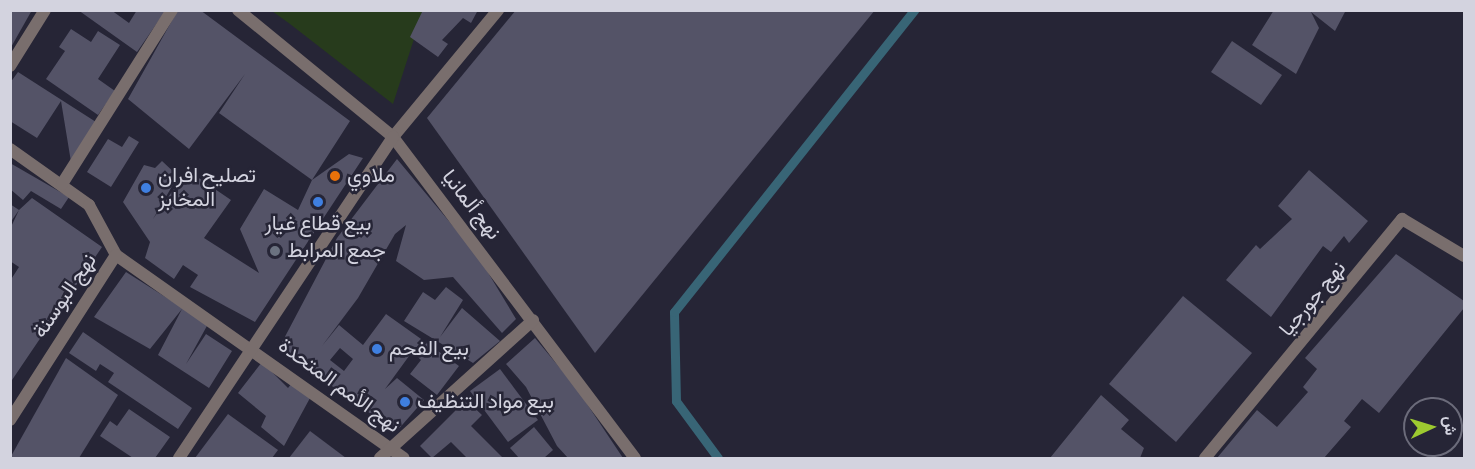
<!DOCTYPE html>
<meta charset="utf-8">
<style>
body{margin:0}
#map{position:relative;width:1475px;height:469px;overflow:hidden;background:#262536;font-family:"Sofia Sans Condensed",Vazirmatn,sans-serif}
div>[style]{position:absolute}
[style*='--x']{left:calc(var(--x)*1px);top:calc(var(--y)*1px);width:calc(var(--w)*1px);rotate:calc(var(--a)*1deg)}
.green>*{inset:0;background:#273b1c}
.stream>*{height:9px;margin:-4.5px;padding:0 4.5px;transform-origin:4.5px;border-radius:4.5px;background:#386576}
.building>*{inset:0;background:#545367}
.service>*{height:12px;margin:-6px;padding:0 6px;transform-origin:6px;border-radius:6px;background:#796e6d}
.minor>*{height:12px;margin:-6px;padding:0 6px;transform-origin:6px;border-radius:6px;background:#796e6d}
.dots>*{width:16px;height:16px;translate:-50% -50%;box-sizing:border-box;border:3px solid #262536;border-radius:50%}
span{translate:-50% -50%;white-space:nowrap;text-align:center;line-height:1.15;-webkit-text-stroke:5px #262536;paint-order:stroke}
.poi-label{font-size:21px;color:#d3d3df}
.left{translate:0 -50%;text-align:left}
.street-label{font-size:21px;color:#d3d3df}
.frame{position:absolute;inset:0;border:12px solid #d3d3df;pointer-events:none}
.north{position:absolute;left:1403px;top:397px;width:60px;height:60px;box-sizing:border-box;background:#262536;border:2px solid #6b6b7a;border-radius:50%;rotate:86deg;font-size:16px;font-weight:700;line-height:24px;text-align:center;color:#d3d3df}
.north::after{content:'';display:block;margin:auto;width:21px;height:27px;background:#9dca30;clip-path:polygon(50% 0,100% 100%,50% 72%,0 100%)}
</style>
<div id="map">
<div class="green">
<div style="clip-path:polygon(272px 11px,423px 11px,393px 104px,290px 24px)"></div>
</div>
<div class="stream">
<div style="--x:718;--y:458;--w:71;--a:-126.4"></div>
<div style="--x:676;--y:401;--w:89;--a:-91.3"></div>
<div style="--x:674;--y:312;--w:386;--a:-51.5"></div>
</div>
<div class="building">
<div style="clip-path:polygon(10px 10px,32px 10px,10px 49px)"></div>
<div style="clip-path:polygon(78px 10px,111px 10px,129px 23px,137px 10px,166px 10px,137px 52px)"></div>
<div style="clip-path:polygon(178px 10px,200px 10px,350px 121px,312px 180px,349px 154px,363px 158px,255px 322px,190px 287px,198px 275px,183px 265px,174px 279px,145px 258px,150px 242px,123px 202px,144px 165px,155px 168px,162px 161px,178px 176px,153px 219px,187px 170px,231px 200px,204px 238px,259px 273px,240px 229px,264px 189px,298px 210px,312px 180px,219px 113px,245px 74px,189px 149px,128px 99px)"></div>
<div style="clip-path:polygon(423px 10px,478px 10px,471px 23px,463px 18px,442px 40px,448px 44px,438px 57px,410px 37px)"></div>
<div style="clip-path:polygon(516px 10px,875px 10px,595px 353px,427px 118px)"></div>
<div style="clip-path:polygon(1274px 10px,1346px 10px,1335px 31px,1311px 12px,1319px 28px,1296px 74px,1252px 45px)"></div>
<div style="clip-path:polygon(71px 29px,91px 42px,98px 31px,120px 45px,98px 79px,115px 91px,98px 115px,46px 79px,65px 51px,59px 47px)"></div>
<div style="clip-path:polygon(1232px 41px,1282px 75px,1261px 105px,1211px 72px)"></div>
<div style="clip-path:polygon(18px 72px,96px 122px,71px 162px,61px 101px,37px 138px,10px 121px,10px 83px)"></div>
<div style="clip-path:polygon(129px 136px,139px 142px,111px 187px,87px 172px,108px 139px,122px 147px)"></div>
<div style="clip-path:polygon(evenodd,397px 159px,478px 256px,516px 319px,502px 333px,453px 277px,424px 280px,396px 261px,406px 225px,395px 234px,358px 298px,322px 346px,339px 325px,363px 345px,386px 314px,459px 366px,437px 395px,410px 374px,421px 360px,412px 352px,385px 389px,397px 378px,424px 400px,396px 432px,279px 348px,337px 238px,397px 159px,340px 348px,353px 359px,344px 371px,330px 360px,340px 348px)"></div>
<div style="clip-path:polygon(10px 163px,69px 197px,61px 209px,31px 191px,23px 200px,10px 189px)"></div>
<div style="clip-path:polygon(1309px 170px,1368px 221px,1349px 243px,1344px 236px,1331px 252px,1323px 246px,1271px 317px,1226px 280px,1256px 245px,1260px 249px,1292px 219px,1278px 206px)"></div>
<div style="clip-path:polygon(32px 198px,102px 247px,10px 383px,10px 281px,19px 267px,10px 261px,10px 229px,19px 210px,10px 223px,10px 204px,19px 210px)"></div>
<div style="clip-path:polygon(1396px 254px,1464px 301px,1464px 308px,1379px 413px,1362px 399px,1344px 421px,1351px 427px,1324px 458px,1217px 458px,1257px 410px,1277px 427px,1308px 392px,1303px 387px,1317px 369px,1305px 358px)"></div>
<div style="clip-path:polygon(126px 272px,208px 324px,186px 364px,206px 334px,232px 351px,209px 388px,158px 355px,182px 309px,150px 349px,94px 317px)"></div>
<div style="clip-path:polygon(446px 287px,463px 300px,440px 337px,462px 308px,500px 341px,473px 363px,404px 321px,423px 292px,435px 300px)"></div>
<div style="clip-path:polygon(1183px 296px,1252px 353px,1176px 442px,1109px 384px)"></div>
<div style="clip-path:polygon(83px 332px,192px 408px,178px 429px,108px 382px,114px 373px,100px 364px,96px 371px,69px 353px)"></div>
<div style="clip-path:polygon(535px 338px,575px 386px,623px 458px,568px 458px,557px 446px,526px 387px,506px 364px)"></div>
<div style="clip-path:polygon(66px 358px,118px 395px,79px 458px,10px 458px)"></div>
<div style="clip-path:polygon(262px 362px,288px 388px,292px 383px,310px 398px,284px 446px,261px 427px,266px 416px,238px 393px)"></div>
<div style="clip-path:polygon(500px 369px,538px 420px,508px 442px,470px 391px)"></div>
<div style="clip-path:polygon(1101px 395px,1129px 420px,1121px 429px,1144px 448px,1140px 458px,1050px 458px)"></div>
<div style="clip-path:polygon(466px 400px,482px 415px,471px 426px,503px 458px,467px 458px,451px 442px,432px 458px,420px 446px)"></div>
<div style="clip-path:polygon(129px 409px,170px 437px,155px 458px,133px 458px,100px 436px,110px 421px,117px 426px)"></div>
<div style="clip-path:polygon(228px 414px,278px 450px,272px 458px,195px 458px)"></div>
<div style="clip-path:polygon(534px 427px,553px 450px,544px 458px,519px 458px,510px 448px)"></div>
<div style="clip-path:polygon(310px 431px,346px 458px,289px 458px)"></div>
</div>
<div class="service">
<div style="--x:393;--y:137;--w:165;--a:-50.4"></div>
</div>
<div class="minor">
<div style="--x:238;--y:10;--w:200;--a:39.3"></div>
<div style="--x:393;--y:137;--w:402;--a:53"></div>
<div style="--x:10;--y:66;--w:66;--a:-58"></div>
<div style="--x:10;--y:149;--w:97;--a:35.3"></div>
<div style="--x:89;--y:205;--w:57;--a:61.6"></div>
<div style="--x:116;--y:255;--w:352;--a:35.2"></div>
<div style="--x:62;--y:184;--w:206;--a:-57.7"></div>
<div style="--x:10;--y:420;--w:196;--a:-57.3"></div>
<div style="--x:179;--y:458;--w:386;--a:-56.3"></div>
<div style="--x:380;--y:458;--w:206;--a:-42"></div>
<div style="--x:1205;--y:458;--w:310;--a:-50.5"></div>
<div style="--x:1402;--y:219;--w:72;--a:30.8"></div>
</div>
<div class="dots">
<div style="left:335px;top:176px;background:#e8710a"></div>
<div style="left:146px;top:188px;background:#3f7fe0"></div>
<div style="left:318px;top:202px;background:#3f7fe0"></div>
<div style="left:275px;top:251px;background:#6b7280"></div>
<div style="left:377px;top:349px;background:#3f7fe0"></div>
<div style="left:405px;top:402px;background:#3f7fe0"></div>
</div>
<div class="poi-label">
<span class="left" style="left:158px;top:188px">تصليح افران<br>المخابز</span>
<span class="left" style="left:347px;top:176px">ملاوي</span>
<span style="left:318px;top:224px">بيع قطاع غيار</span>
<span class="left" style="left:287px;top:251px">جمع المرابط</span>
<span class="left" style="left:389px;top:349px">بيع الفحم</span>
<span class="left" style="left:417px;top:402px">بيع مواد التنظيف</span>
</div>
<div class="street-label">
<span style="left:471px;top:205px;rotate:52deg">نهج ألمانيا</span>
<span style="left:65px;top:296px;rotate:-56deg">نهج البوسنة</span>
<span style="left:1313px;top:299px;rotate:-50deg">نهج جورجيا</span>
<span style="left:339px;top:386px;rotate:36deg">نهج الأمم المتحدة</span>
</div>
<div class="frame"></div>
<div class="north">ش</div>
</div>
